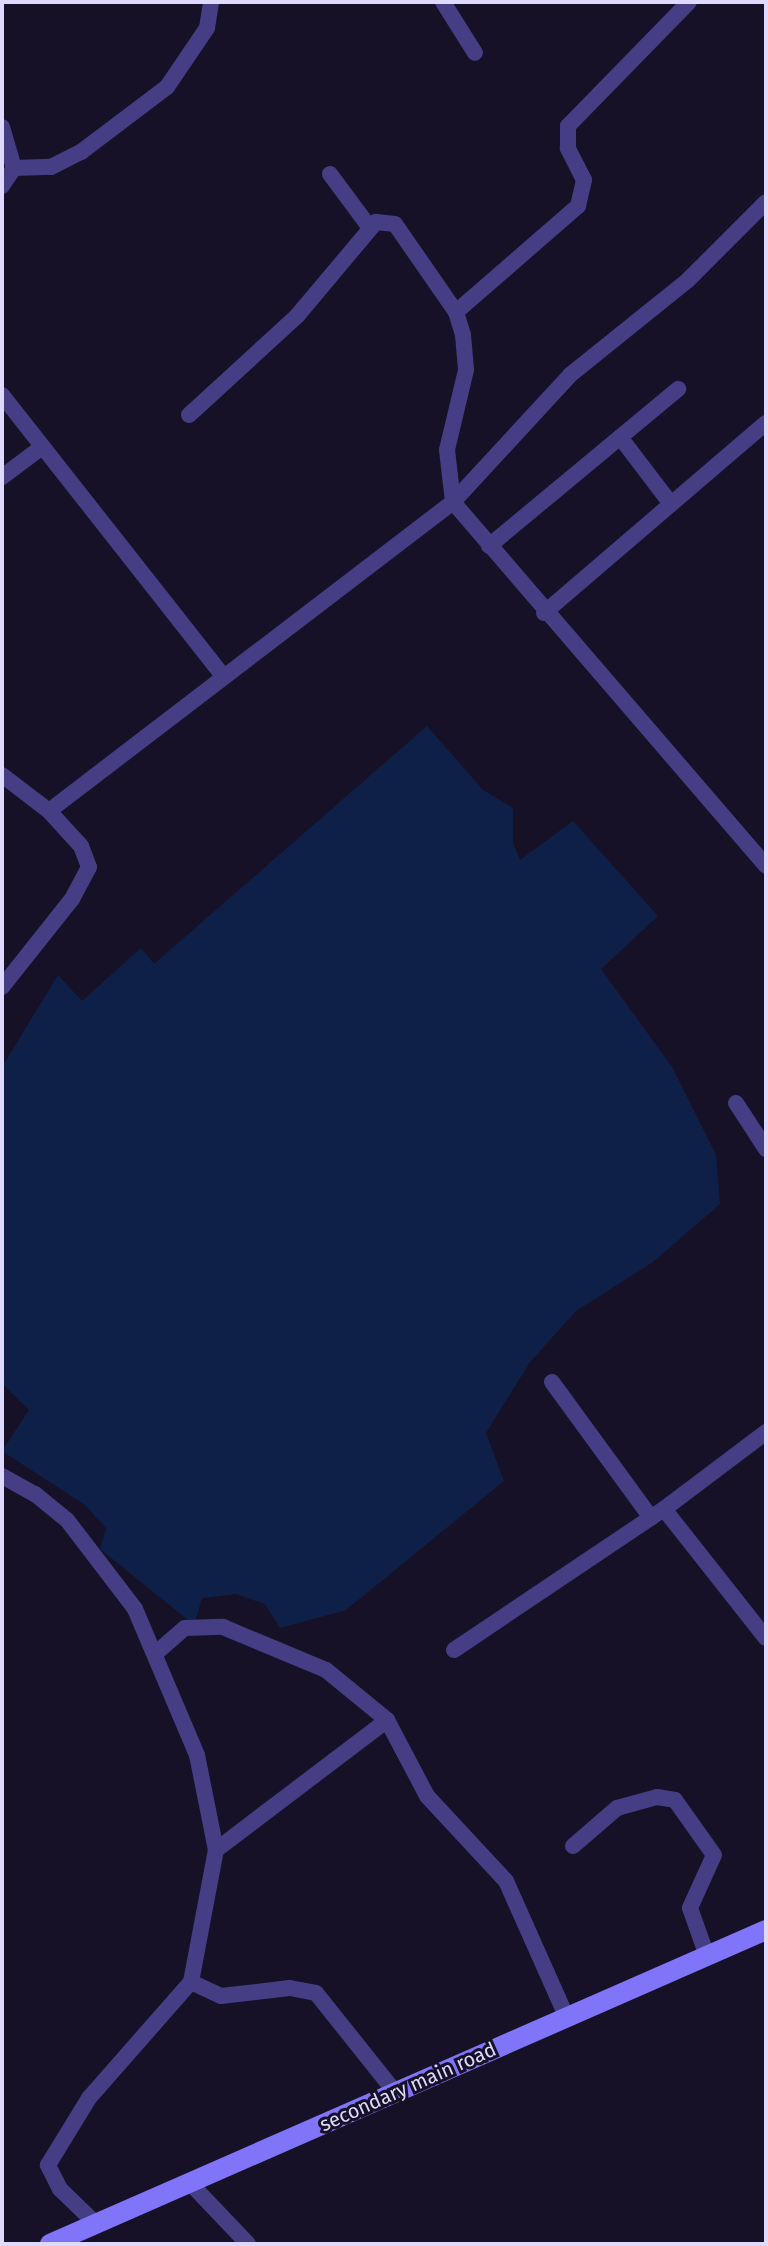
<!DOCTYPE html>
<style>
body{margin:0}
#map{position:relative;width:768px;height:2246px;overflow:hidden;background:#161127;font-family:"Fira Sans",sans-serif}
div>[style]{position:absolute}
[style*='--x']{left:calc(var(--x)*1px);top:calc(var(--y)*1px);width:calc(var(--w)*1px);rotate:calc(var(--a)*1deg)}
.water>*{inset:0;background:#0f2048}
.street>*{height:16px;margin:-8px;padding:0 8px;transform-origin:8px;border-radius:8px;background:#453e84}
.secondary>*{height:20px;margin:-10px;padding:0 10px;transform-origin:10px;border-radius:10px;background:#8074f9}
span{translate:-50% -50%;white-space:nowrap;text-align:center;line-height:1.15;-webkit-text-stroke:6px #161127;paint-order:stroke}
.street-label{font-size:20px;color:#dfd9fd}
.frame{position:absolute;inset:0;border:4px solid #dfd9fd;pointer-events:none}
</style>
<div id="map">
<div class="water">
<div style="clip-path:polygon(427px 726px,483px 790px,513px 808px,513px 843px,520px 860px,573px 821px,658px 916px,601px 969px,672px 1067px,716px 1155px,720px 1204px,653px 1262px,576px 1311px,530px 1362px,486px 1433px,504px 1481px,346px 1610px,280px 1628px,265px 1604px,236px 1594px,202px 1598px,194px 1625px,100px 1549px,106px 1528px,85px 1505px,2px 1451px,29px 1410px,2px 1383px,2px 1067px,58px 975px,82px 1001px,141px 948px,154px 964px)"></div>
</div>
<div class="street">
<div style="--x:443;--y:2;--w:60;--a:57.9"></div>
<div style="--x:2;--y:127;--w:43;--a:73.7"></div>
<div style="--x:14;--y:168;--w:22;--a:124"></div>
<div style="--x:14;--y:168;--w:37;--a:-2"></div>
<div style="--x:51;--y:167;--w:34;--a:-27"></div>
<div style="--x:81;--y:152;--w:108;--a:-37.1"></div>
<div style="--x:167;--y:87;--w:71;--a:-55.9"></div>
<div style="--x:207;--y:28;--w:26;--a:-81"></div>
<div style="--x:330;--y:174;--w:67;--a:53.5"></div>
<div style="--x:456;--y:312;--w:162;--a:-41"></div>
<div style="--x:578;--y:206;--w:27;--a:-77"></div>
<div style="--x:584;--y:180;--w:36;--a:-117"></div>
<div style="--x:568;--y:148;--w:22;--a:-90"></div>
<div style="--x:568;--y:126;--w:173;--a:-45.7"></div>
<div style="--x:2;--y:395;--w:356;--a:51.8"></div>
<div style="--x:189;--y:415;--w:147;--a:-42.5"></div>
<div style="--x:297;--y:316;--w:123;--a:-50"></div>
<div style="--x:376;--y:222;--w:19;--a:6"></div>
<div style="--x:395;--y:224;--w:107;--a:55.3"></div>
<div style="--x:456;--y:312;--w:24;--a:73"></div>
<div style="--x:463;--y:335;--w:35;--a:85"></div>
<div style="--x:466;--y:370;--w:82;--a:103.4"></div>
<div style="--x:447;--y:450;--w:52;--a:83.4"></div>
<div style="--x:453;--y:502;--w:480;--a:49.3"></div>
<div style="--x:620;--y:437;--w:84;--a:52.7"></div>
<div style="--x:2;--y:477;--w:50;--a:-36.9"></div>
<div style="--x:489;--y:546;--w:246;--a:-39.7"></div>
<div style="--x:544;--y:613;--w:292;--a:-40.6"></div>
<div style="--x:2;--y:775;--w:59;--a:37.5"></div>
<div style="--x:2;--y:987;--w:112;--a:-51.5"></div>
<div style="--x:72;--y:899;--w:36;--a:-62"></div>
<div style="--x:89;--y:867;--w:22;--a:-111"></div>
<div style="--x:81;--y:846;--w:47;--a:-132.4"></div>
<div style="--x:49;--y:811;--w:509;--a:-37.41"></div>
<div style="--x:453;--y:502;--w:173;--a:-47.3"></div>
<div style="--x:570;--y:375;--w:151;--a:-38.8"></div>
<div style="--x:688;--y:280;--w:110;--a:-45"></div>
<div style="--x:736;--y:1103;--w:55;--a:56.9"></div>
<div style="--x:552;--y:1382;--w:168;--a:53.9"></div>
<div style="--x:2;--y:1476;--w:38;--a:29"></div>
<div style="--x:35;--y:1494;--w:41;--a:39.1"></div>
<div style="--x:67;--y:1520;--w:112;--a:52.6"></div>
<div style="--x:135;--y:1609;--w:159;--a:67"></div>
<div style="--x:197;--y:1755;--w:97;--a:78.7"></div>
<div style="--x:664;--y:1509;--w:164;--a:51.7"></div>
<div style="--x:454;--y:1650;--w:253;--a:-33.9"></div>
<div style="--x:664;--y:1509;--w:128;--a:-37"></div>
<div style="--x:156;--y:1653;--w:38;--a:-41"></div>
<div style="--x:185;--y:1628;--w:38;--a:-2"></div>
<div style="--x:223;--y:1627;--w:112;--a:22.7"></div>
<div style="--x:326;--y:1670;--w:79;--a:39.3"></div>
<div style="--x:387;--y:1720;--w:86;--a:62.2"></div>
<div style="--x:427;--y:1796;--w:116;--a:47.1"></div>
<div style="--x:506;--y:1881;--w:150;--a:66"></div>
<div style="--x:573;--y:1846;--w:58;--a:-40.8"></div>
<div style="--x:617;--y:1808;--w:41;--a:-15.4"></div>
<div style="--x:657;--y:1797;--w:18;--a:9"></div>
<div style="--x:675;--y:1800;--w:67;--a:54.7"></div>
<div style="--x:714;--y:1855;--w:58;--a:114.4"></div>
<div style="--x:690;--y:1908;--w:51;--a:70.5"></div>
<div style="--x:191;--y:1982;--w:33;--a:25"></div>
<div style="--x:221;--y:1996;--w:69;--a:-6.6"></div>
<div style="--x:290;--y:1988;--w:26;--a:11"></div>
<div style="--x:316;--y:1993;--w:127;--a:51.4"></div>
<div style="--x:190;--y:2183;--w:84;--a:46.4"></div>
<div style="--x:94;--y:2222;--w:47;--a:-135.9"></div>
<div style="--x:60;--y:2189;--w:27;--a:-117"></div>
<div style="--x:48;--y:2165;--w:79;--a:-58.5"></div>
<div style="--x:89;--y:2098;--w:154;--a:-48.7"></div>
<div style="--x:191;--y:1982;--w:134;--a:-79.3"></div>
<div style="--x:216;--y:1850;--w:215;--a:-37.2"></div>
</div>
<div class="secondary">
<div style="--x:50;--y:2244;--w:782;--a:-23.68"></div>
</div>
<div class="street-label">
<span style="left:408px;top:2087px;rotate:-24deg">secondary main road</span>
</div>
<div class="frame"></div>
</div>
